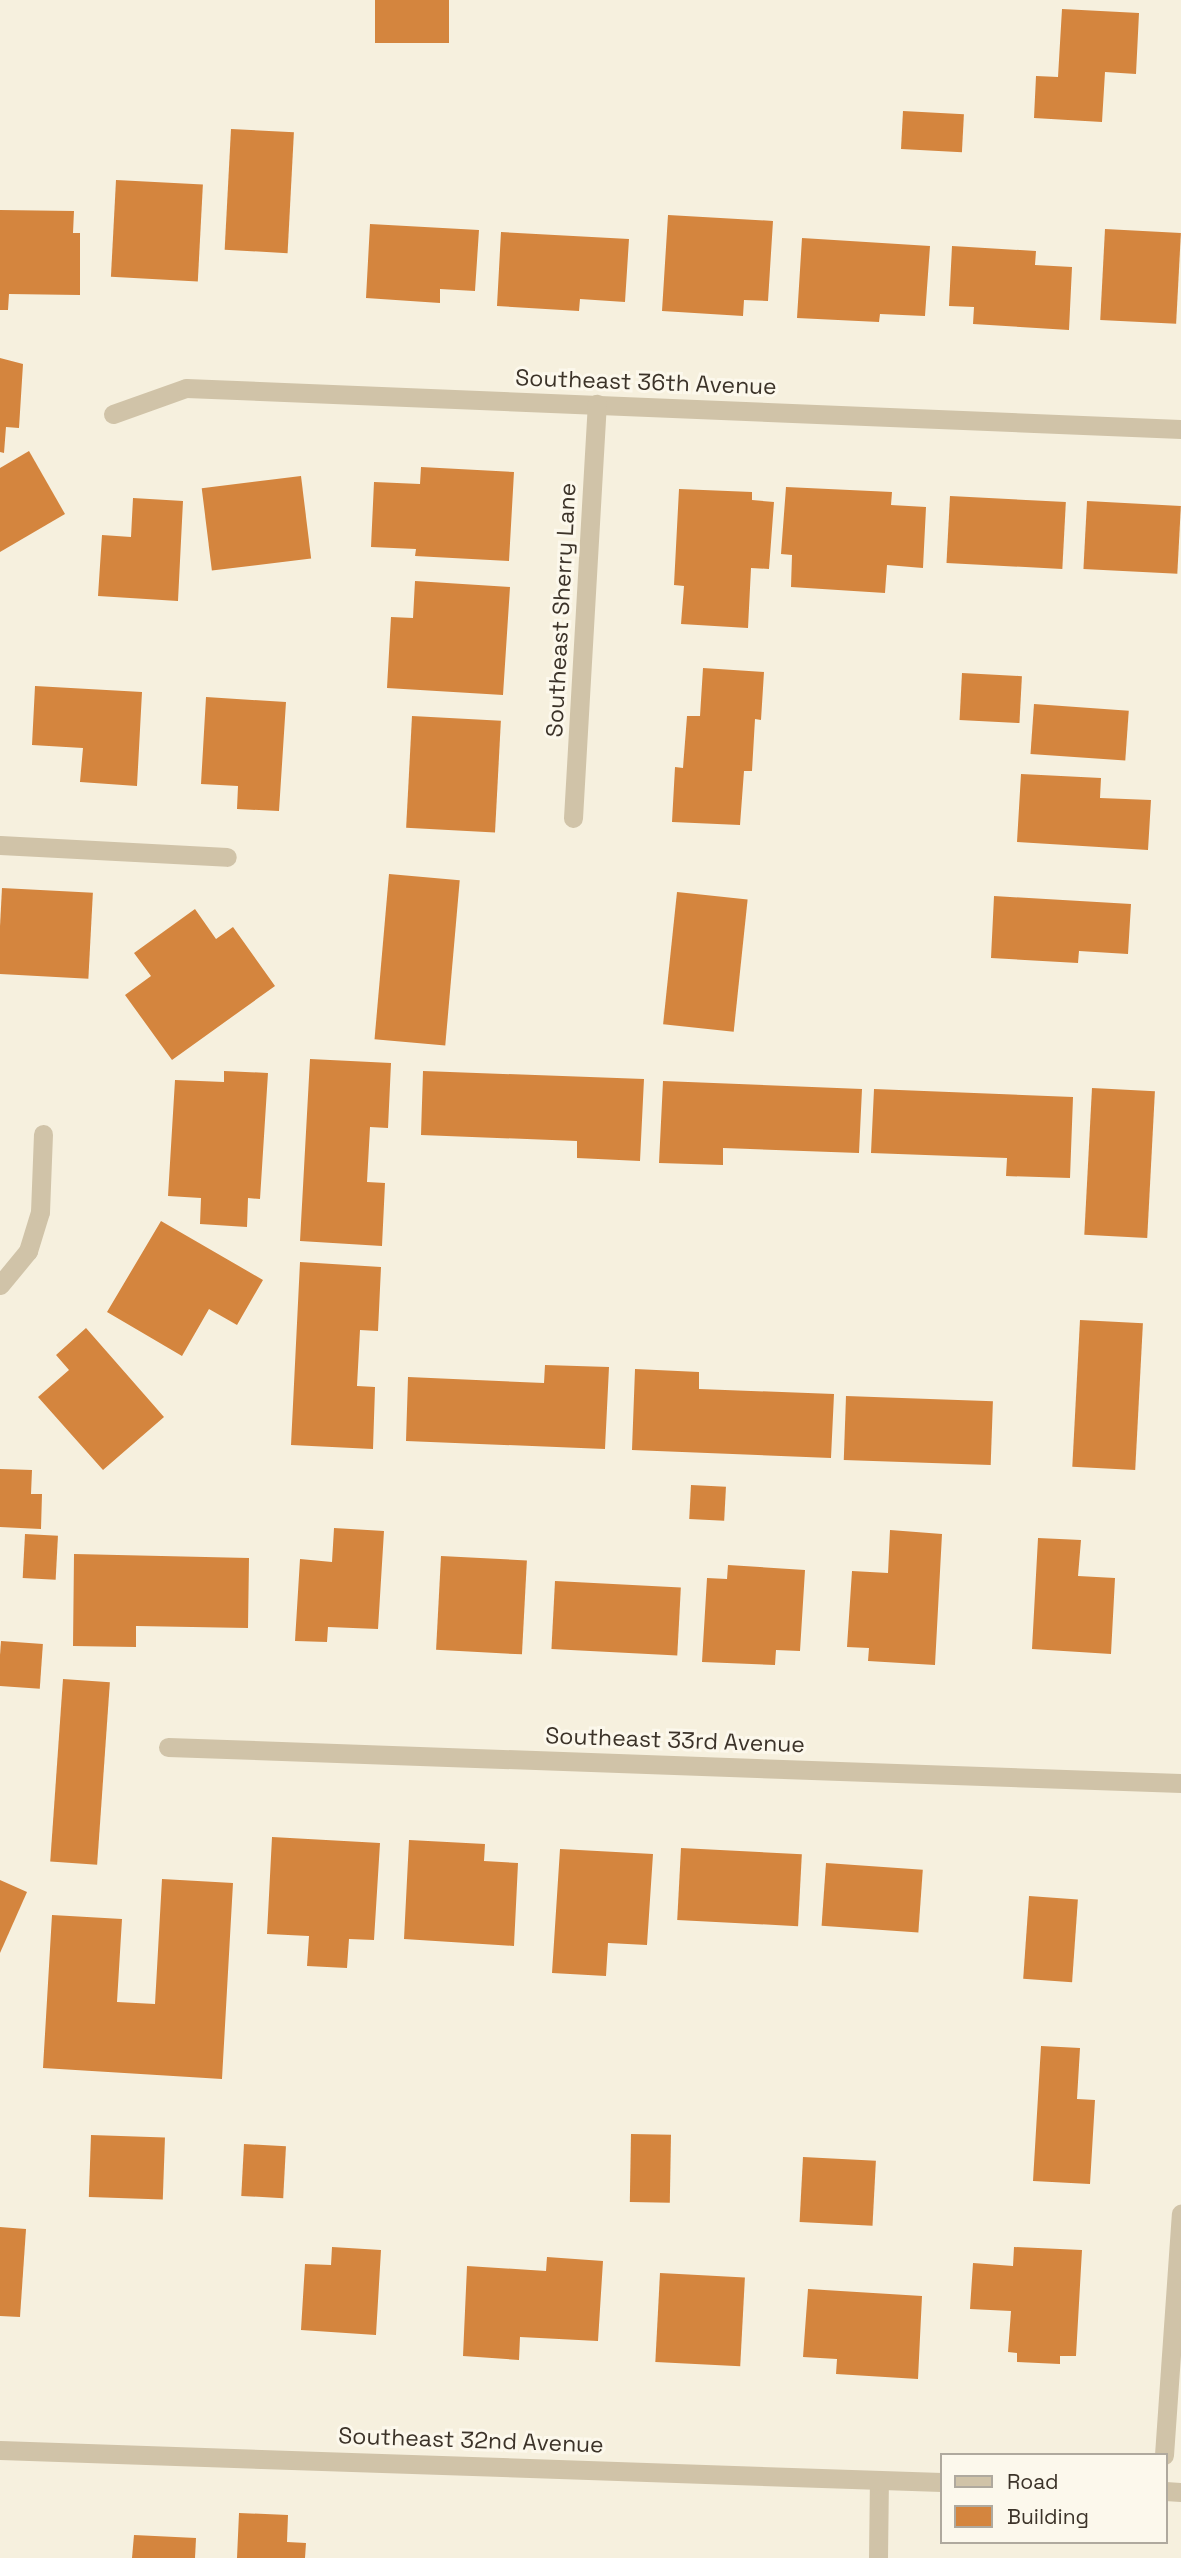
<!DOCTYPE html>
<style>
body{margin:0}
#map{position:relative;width:1181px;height:2558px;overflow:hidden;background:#f6f0de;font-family:"Space Grotesk",sans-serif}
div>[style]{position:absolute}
.building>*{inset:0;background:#d4853e;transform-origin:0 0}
.service>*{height:19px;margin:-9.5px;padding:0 9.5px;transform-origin:9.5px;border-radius:9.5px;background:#d0c3a8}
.minor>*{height:19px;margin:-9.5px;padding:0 9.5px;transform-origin:9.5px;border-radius:9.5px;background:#d0c3a8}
.tertiary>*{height:19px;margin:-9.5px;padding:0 9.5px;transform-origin:9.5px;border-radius:9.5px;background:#d0c3a8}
span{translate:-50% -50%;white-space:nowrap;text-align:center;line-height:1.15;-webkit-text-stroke:6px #fcf8ec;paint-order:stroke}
.street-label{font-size:23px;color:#3c3329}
.legend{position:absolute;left:940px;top:2453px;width:228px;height:91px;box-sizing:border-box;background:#fcf8ec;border:2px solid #afa99e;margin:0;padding:9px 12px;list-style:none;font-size:21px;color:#3c3329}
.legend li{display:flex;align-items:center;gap:14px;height:35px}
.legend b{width:35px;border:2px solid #afa99e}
</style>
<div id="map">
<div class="building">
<div style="left:375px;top:0;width:74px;height:43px"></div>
<div style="clip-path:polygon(1062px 9px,1139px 13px,1136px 74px,1105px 72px,1102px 122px,1034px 118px,1036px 76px,1058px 77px)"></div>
<div style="left:903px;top:111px;width:61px;height:38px;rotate:3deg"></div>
<div style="left:231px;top:129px;width:63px;height:121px;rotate:3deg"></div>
<div style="left:116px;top:180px;width:87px;height:97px;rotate:3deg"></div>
<div style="clip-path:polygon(0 210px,74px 211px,73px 233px,80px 233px,80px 295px,9px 294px,8px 310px,0 310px)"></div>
<div style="clip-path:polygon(668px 215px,773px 221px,768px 301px,744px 300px,743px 316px,662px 311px)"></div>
<div style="clip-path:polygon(370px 224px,479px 230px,475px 291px,440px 289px,440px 303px,366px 298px)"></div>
<div style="left:1105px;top:229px;width:76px;height:91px;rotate:3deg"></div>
<div style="clip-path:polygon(501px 232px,629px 239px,625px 302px,580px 299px,579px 311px,497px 306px)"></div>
<div style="clip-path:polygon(802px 238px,930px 246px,925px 316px,880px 314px,879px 322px,797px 318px)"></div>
<div style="clip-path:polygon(952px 246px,1036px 251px,1035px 265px,1072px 267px,1069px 330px,973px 324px,974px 307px,949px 306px)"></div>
<div style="clip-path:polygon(0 358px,23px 364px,19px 428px,6px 427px,4px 453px,0 452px)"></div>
<div style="clip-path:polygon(29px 451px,65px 514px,0 552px,0 468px)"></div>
<div style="clip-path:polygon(421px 467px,514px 472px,509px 561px,415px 556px,416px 549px,371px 547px,374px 482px,420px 484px)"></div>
<div style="left:301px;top:476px;width:83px;height:100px;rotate:83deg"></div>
<div style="clip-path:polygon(786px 487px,892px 492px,891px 505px,926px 507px,923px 568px,887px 565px,885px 593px,791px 587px,792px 555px,781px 554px)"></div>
<div style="clip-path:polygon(679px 489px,752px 492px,752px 500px,774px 502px,769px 569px,751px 568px,748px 628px,681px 624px,684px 586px,674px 585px)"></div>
<div style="left:950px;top:496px;width:116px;height:67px;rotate:3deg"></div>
<div style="clip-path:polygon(133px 498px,183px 501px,178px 601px,98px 596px,102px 535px,131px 537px)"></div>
<div style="left:1087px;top:501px;width:94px;height:68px;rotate:3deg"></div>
<div style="clip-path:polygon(415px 581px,510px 587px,503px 695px,387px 688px,391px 617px,413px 618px)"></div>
<div style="clip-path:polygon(703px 668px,764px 672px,761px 720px,755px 719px,752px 771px,744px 771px,740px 825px,672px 822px,675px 767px,683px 768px,687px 716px,700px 716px)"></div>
<div style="left:962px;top:673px;width:60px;height:47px;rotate:3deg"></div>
<div style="clip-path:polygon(35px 686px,142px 692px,137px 786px,80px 782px,83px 748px,32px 745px)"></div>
<div style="clip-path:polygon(206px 697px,286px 702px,279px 811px,237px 809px,238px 786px,201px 784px)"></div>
<div style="left:1034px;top:704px;width:95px;height:50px;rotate:4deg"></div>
<div style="left:412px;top:716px;width:89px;height:112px;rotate:3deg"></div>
<div style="clip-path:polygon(1021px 774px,1101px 778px,1100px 798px,1151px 800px,1148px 850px,1017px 842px)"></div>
<div style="left:389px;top:874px;width:71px;height:166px;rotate:5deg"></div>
<div style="left:2px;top:888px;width:91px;height:86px;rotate:3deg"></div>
<div style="left:677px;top:892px;width:71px;height:133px;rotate:6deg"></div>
<div style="clip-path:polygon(994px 896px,1131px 904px,1128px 954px,1079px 951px,1078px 963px,991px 958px)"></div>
<div style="clip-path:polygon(195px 909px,216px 939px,233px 927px,275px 986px,172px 1060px,125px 995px,151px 976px,134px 953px)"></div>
<div style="clip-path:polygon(310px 1059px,391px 1063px,388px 1128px,370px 1127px,367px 1182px,385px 1183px,382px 1246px,300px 1241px)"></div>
<div style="clip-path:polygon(224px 1071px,268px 1073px,260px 1199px,248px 1198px,247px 1227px,200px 1224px,201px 1198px,168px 1196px,175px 1080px,224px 1082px)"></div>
<div style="clip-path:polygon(423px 1071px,644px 1079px,640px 1161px,577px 1158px,577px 1141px,421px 1135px)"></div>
<div style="clip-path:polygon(663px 1081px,862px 1089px,859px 1153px,723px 1148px,723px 1165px,659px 1163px)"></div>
<div style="left:1092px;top:1088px;width:63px;height:147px;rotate:3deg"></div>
<div style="clip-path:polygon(874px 1089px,1073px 1097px,1070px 1178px,1006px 1176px,1007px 1158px,871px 1153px)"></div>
<div style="clip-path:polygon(161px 1221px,263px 1280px,237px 1325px,209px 1309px,182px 1356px,107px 1312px)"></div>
<div style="clip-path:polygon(300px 1262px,381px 1267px,378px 1331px,360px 1330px,357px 1386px,375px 1387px,373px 1449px,291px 1445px)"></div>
<div style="left:1080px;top:1320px;width:63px;height:147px;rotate:3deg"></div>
<div style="clip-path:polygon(86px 1328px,164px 1417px,103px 1470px,38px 1397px,69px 1370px,56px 1355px)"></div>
<div style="clip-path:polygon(545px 1365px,609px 1367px,605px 1449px,406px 1441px,408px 1377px,544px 1383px)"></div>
<div style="clip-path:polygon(635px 1369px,699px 1372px,699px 1389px,834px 1394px,831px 1458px,632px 1450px)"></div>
<div style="left:846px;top:1396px;width:147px;height:64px;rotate:2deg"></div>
<div style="clip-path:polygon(0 1469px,32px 1470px,31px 1494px,42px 1494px,41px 1529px,0 1527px)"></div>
<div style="left:691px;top:1485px;width:35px;height:34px;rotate:3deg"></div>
<div style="clip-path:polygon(334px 1528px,384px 1531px,378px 1629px,328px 1627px,327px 1642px,295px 1641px,300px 1559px,332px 1562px)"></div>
<div style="clip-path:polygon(890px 1530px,942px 1534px,935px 1665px,868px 1661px,869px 1648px,847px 1647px,852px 1571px,888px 1573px)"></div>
<div style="left:25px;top:1534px;width:33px;height:44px;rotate:3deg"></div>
<div style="clip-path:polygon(1038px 1538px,1081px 1540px,1078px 1576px,1115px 1578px,1111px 1654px,1032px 1649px)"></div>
<div style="clip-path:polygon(74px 1554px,249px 1558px,248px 1628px,136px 1626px,136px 1647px,73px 1646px)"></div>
<div style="left:441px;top:1556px;width:86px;height:94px;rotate:3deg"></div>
<div style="clip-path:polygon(728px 1565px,805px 1570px,800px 1651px,776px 1650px,775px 1665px,702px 1662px,707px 1578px,727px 1579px)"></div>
<div style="left:555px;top:1581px;width:126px;height:68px;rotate:3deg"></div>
<div style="left:1px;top:1641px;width:42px;height:45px;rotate:4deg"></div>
<div style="left:63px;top:1679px;width:47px;height:183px;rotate:4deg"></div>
<div style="clip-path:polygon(272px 1837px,380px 1843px,374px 1940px,349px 1939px,347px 1968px,307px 1966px,309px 1936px,267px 1934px)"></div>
<div style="clip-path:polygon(409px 1840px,485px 1844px,484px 1861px,518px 1863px,514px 1946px,404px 1939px)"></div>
<div style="left:681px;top:1848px;width:121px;height:72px;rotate:3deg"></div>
<div style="clip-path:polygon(560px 1849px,653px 1854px,647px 1945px,608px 1943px,606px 1976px,552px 1973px)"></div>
<div style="left:826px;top:1863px;width:97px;height:63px;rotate:4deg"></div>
<div style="clip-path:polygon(162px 1879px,233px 1883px,222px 2079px,43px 2068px,52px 1915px,122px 1919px,117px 2002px,155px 2004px)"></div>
<div style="clip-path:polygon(0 1880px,27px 1892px,0 1953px)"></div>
<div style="left:1029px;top:1896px;width:49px;height:83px;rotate:4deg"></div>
<div style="clip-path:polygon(1041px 2046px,1080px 2048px,1077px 2099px,1095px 2100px,1090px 2184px,1033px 2181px)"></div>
<div style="left:631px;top:2134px;width:40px;height:68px;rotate:1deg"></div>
<div style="left:91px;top:2135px;width:74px;height:62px;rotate:2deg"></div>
<div style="left:244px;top:2144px;width:42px;height:52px;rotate:3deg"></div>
<div style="left:803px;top:2157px;width:73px;height:65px;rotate:3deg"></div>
<div style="clip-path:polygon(0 2227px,26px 2229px,20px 2317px,0 2316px)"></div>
<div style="clip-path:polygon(332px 2247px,381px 2250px,376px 2335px,301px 2330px,305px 2264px,331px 2265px)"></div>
<div style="clip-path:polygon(1014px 2247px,1082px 2250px,1076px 2356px,1060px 2356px,1060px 2364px,1017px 2362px,1017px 2353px,1008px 2352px,1011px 2311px,970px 2309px,973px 2263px,1013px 2266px)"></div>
<div style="clip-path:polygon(547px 2257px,603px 2261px,598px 2341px,520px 2337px,519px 2360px,463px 2356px,467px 2266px,546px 2271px)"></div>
<div style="left:660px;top:2273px;width:85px;height:89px;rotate:3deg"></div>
<div style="clip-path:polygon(808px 2289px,922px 2296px,918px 2379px,836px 2374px,837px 2359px,803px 2357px)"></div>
<div style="clip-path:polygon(239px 2513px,288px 2515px,287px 2542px,306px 2543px,305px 2558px,237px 2558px)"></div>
<div style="clip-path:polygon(134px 2535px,196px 2538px,195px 2558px,132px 2558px)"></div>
</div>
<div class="service">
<div style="left:0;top:845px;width:227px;rotate:3deg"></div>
</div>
<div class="minor">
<div style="left:113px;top:414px;width:77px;rotate:-19.6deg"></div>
<div style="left:186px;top:388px;width:996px;rotate:2.36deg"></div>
<div style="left:573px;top:818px;width:415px;rotate:-86.7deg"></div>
<div style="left:0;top:1285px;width:44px;rotate:-50.5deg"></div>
<div style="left:28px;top:1251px;width:41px;rotate:-72.9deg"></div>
<div style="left:40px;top:1212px;width:78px;rotate:-87.8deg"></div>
<div style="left:168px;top:1747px;width:1014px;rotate:2.04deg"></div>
<div style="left:878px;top:2558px;width:78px;rotate:-89.3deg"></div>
</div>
<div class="tertiary">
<div style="left:0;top:2450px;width:942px;rotate:1.95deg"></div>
<div style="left:1164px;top:2455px;width:242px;rotate:-86deg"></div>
<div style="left:1165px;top:2491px;width:16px;rotate:4deg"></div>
</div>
<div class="street-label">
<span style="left:646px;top:382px;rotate:2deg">Southeast 36th Avenue</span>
<span style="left:561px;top:610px;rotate:-87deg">Southeast Sherry Lane</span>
<span style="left:675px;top:1740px;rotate:2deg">Southeast 33rd Avenue</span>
<span style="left:471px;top:2440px;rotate:2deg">Southeast 32nd Avenue</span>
</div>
<ul class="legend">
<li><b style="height:9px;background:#d0c3a8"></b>Road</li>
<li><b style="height:19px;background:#d4853e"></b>Building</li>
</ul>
</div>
